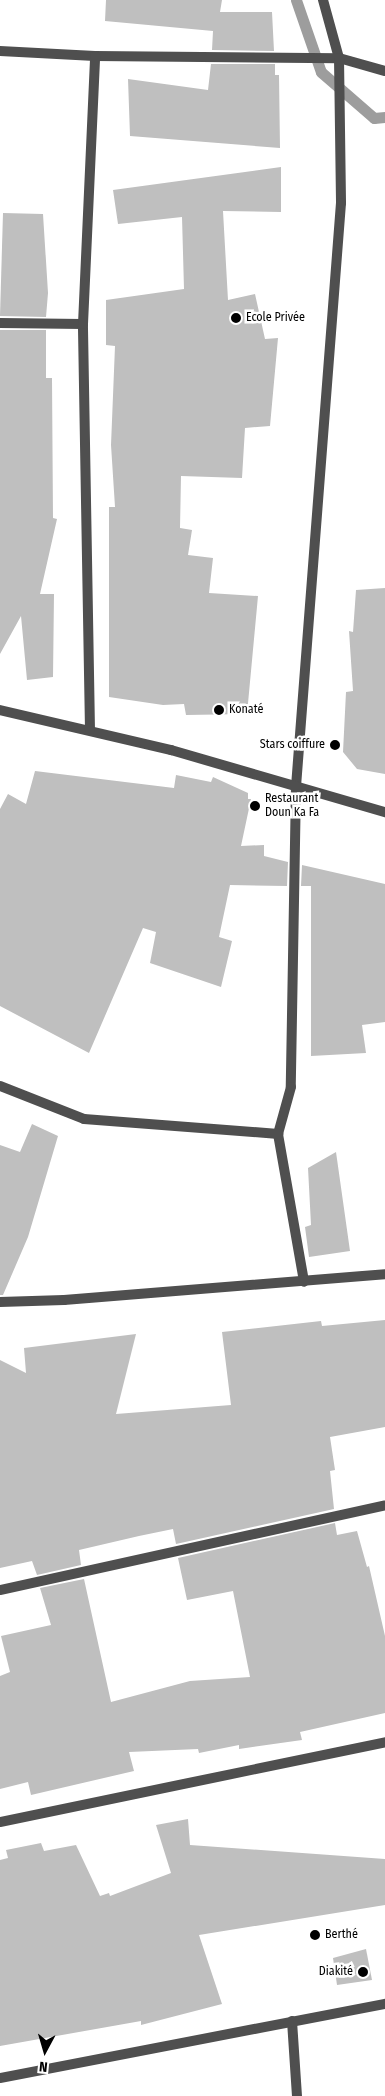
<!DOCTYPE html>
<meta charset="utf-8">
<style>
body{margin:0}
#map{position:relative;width:385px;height:2096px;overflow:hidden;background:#fff;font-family:"Fira Sans Condensed",sans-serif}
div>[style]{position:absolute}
.stream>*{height:11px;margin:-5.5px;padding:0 5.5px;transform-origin:5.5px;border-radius:5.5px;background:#9d9d9d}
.building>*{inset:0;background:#bfbfbf}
.minor>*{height:10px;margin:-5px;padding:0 5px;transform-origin:5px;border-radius:5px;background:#4f4f4f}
.dots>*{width:14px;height:14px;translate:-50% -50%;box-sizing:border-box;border:2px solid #fff;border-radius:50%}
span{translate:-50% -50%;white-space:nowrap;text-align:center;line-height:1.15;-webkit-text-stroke:5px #fff;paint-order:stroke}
.poi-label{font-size:12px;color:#000}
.left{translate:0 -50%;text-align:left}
.right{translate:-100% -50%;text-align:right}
.north{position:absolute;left:20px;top:2026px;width:50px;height:50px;-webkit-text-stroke:4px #fff;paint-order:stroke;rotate:186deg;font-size:14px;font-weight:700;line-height:20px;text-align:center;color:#000}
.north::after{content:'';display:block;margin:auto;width:18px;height:22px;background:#000;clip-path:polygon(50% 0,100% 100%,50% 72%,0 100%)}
</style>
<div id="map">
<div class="stream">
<div style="left:296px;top:0;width:76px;rotate:70.9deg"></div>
<div style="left:321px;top:72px;width:70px;rotate:41deg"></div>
<div style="left:374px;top:118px;width:11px;rotate:-5deg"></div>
</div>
<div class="building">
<div style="clip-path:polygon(106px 0,222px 0,220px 12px,272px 12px,274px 51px,212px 50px,213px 31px,105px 21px)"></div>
<div style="clip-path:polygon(211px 64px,275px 64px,275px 75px,279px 75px,280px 148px,130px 136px,128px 79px,208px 90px)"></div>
<div style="clip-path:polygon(281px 167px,281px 212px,223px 211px,228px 300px,255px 294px,265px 339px,278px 338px,270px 426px,245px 428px,242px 478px,181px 476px,180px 528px,192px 530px,188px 555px,213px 558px,209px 593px,258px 596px,247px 714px,186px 715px,184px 704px,163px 705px,109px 697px,109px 507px,115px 507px,111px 445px,115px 346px,106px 345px,106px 300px,184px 289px,182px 217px,118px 224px,113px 190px)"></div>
<div style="clip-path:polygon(3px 213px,43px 214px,48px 293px,46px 317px,0 316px)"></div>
<div style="clip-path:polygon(0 330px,46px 330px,46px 378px,52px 378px,53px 518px,57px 519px,40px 594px,54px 594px,53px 677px,27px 680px,21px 616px,0 654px)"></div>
<div style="clip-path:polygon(385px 588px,385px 774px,357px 769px,343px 752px,346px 692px,353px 691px,349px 631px,353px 632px,356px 590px)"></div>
<div style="clip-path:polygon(35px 771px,174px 788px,176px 775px,211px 782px,213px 777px,248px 793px,248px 799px,251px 799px,241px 846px,264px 845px,264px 856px,288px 862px,287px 886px,230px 885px,219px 937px,232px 941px,221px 987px,150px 963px,156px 932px,143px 928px,89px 1053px,0 1006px,0 809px,8px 794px,26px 804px)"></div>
<div style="clip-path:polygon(302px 865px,385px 884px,385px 1022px,362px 1025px,366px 1053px,311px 1056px,311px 886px,301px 886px)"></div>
<div style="clip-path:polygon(32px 1124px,58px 1136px,28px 1237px,3px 1295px,0 1295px,0 1145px,20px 1152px)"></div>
<div style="clip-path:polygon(336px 1152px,350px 1251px,309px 1257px,305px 1227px,311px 1225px,308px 1168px)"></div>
<div style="clip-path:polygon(385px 1320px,385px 1427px,330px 1437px,335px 1470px,330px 1471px,334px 1509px,176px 1544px,173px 1529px,139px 1536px,79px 1550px,81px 1565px,37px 1575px,32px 1561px,0 1568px,0 1360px,26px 1373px,24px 1348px,136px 1334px,116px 1414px,231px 1405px,222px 1332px,321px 1321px,322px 1326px)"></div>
<div style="clip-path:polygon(335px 1523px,337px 1535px,357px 1531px,367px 1567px,369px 1566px,385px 1636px,385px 1713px,300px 1732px,302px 1740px,239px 1749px,239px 1745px,199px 1753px,198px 1749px,129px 1752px,134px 1771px,31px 1795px,28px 1782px,0 1789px,0 1676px,10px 1672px,1px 1636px,51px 1625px,40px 1588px,84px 1579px,111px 1702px,190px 1681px,250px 1677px,233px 1591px,187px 1600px,178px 1558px)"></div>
<div style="clip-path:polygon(188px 1819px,190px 1845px,385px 1859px,385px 1905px,199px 1935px,222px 2004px,141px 2025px,141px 2021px,0 2046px,0 1860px,8px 1858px,6px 1850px,41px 1843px,44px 1851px,76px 1845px,100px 1896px,109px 1893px,110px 1896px,171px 1873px,156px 1825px)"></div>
<div style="clip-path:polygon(366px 1949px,372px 1980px,337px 1985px,333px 1958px)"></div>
</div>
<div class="minor">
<div style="left:323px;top:0;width:60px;rotate:74.6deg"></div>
<div style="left:339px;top:58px;width:48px;rotate:15.8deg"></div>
<div style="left:0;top:51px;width:95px;rotate:3deg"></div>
<div style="left:95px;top:56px;width:244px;rotate:0.5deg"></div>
<div style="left:339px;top:58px;width:145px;rotate:89.2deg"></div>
<div style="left:341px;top:203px;width:585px;rotate:94.41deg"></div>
<div style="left:296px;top:786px;width:301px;rotate:91deg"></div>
<div style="left:291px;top:1087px;width:49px;rotate:105.5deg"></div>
<div style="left:278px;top:1134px;width:150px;rotate:80deg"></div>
<div style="left:0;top:323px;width:83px;rotate:0.7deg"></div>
<div style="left:0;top:710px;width:176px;rotate:13.2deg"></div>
<div style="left:171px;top:750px;width:223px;rotate:16.2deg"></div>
<div style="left:90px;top:730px;width:406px;rotate:-91deg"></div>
<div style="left:83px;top:324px;width:268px;rotate:-87.4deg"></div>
<div style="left:0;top:1086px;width:90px;rotate:21.4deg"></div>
<div style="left:84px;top:1119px;width:195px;rotate:4.4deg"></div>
<div style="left:0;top:1302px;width:64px;rotate:-1.8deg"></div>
<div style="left:64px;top:1300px;width:322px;rotate:-4.6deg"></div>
<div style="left:0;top:1590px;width:394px;rotate:-12.4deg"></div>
<div style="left:0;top:1822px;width:393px;rotate:-11.7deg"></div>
<div style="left:292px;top:2021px;width:75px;rotate:86.2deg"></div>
<div style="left:0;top:2078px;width:392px;rotate:-10.9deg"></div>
</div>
<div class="dots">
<div style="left:236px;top:318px;background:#000"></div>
<div style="left:219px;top:710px;background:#000"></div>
<div style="left:335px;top:745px;background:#000"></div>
<div style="left:255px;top:806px;background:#000"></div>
<div style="left:315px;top:1935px;background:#000"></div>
<div style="left:363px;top:1972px;background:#000"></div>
</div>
<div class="poi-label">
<span class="left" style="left:246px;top:318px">Ecole Privée</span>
<span class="left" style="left:229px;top:710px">Konaté</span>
<span class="right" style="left:325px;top:745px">Stars coiffure</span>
<span class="left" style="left:265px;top:806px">Restaurant<br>Doun Ka Fa</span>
<span class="left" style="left:325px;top:1935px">Berthé</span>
<span class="right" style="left:353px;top:1972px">Diakité</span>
</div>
<div class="north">N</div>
</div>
